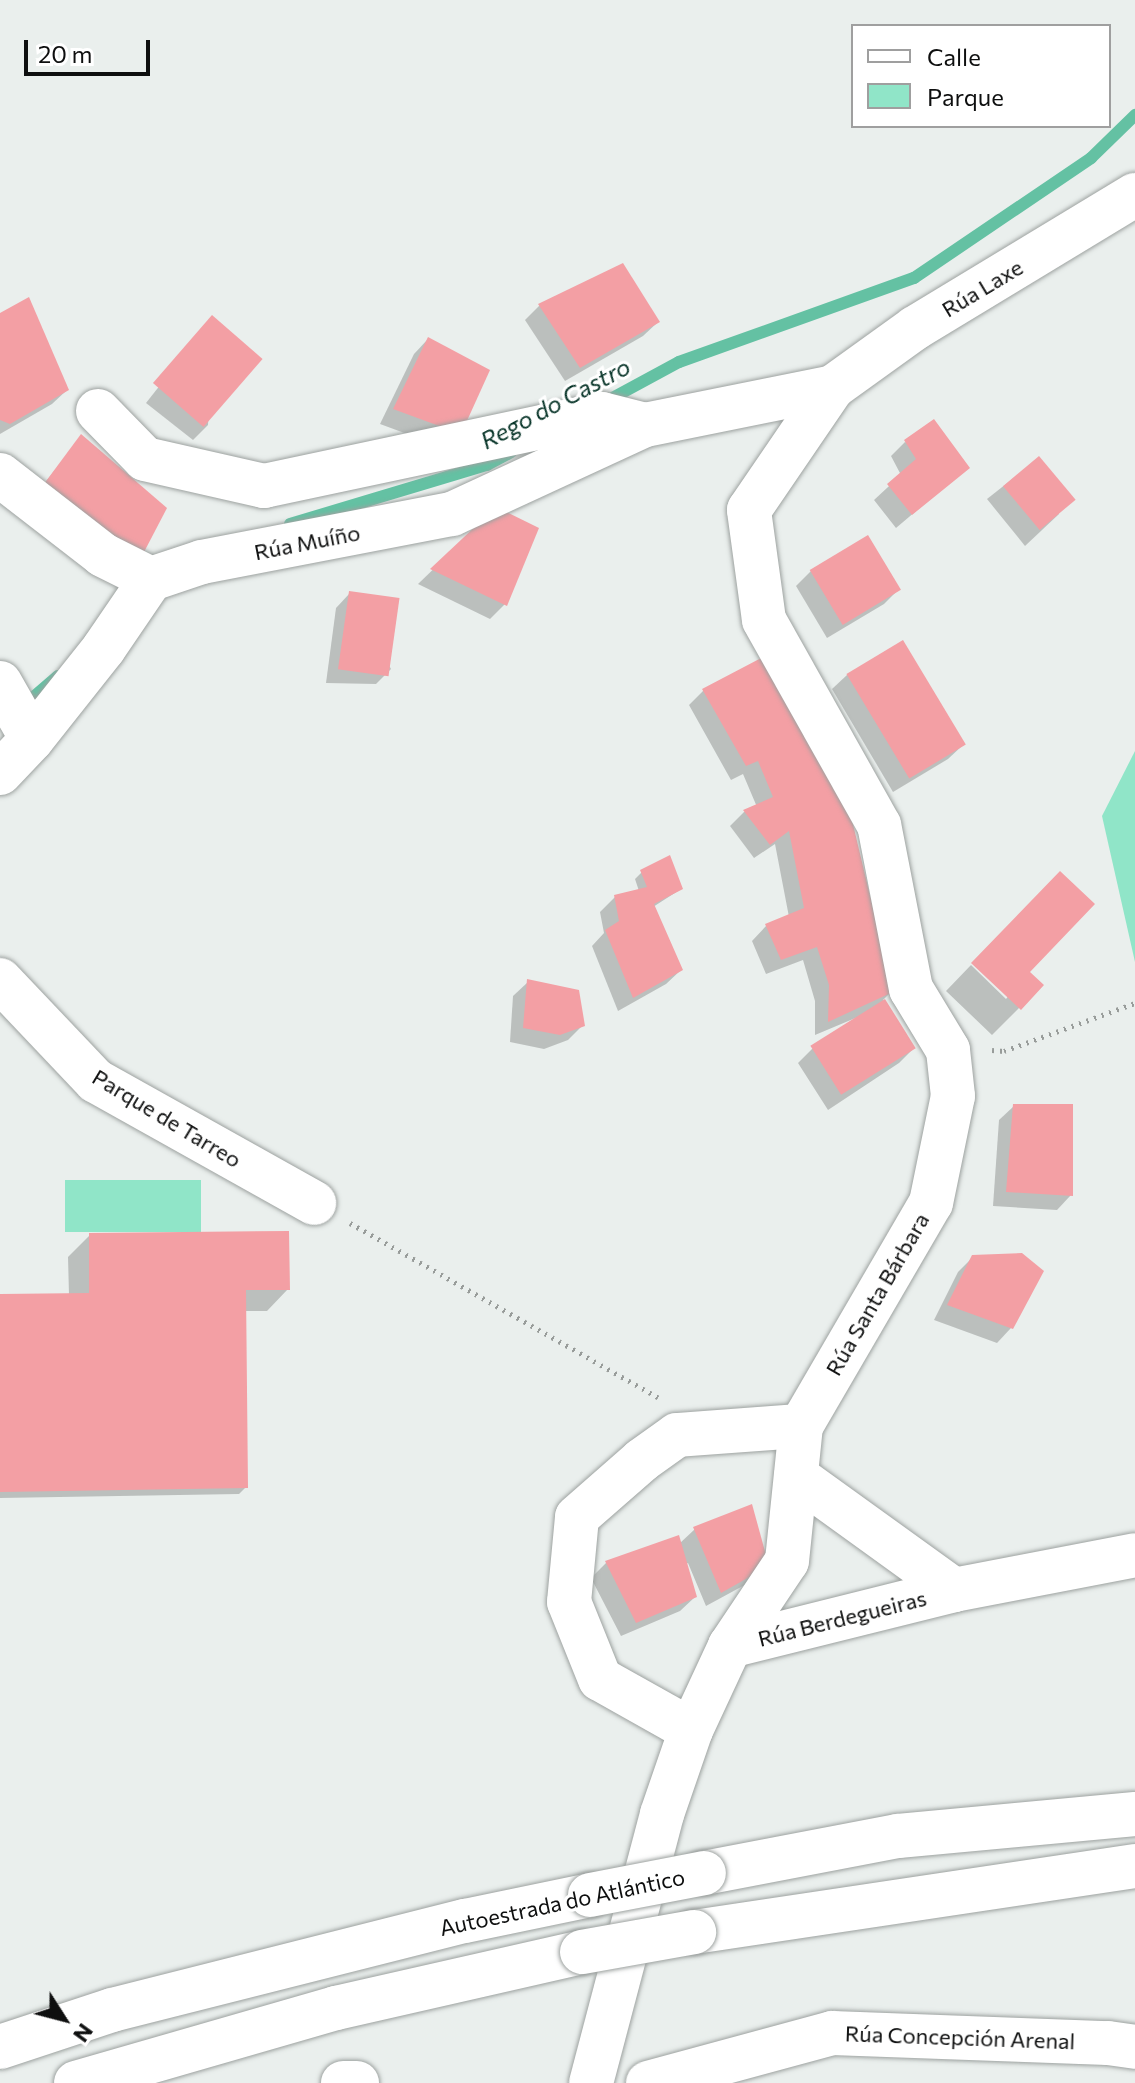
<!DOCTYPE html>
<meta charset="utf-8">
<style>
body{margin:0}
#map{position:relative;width:1135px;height:2083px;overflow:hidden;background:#eaefed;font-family:Commissioner,sans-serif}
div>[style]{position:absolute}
.green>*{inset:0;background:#90e5c8;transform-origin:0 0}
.shadow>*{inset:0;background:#0003}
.stream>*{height:12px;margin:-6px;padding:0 6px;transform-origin:6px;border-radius:6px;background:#64c1a3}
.building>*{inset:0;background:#f39fa4;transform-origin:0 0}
.path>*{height:5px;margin-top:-2.5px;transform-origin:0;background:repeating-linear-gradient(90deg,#989c9a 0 2px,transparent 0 8px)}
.roads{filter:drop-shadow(0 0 2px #9da2a0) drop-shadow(0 0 2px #9da2a0)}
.minor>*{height:44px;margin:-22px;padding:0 22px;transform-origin:22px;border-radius:22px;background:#fff}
.highway>*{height:44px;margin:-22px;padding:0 22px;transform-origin:22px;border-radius:22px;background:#fff}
.bridges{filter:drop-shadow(0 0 2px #9da2a0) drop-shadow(0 0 2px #9da2a0)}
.highway-bridge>*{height:44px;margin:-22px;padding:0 22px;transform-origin:22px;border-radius:22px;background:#fff}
span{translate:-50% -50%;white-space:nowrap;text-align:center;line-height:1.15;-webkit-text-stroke:6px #fff;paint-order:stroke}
.street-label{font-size:22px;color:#0e0f0f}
.water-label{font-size:24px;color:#063327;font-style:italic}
.legend{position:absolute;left:851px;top:24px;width:260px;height:104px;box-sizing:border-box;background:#fff;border:2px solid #9f9f9f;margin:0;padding:10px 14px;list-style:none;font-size:24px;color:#0e0f0f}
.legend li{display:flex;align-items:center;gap:16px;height:40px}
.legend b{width:40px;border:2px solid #9f9f9f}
.north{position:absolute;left:24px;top:1979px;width:80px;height:80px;-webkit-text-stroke:6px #fff;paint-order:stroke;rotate:126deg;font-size:22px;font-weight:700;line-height:32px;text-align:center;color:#0e0f0f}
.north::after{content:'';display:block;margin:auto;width:28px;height:36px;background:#0e0f0f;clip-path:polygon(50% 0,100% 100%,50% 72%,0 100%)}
.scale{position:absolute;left:24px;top:40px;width:126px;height:36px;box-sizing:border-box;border:4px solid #0e0f0f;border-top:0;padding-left:10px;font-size:24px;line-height:28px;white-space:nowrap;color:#0e0f0f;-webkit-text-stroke:6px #fff;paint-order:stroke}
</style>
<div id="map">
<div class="green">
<div style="clip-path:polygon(1135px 751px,1135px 962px,1102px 816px)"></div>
<div style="left:201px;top:1180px;width:52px;height:136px;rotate:90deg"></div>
</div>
<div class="shadow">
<div style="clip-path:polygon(622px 266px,658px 322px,643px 336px,565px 381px,525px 320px,539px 306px)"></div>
<div style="clip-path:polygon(0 315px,67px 390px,52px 404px,0 434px)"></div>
<div style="clip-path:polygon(213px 318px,208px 425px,193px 440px,146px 403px)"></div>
<div style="clip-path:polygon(428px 339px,445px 448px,380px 424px,414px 354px)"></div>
<div style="clip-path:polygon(81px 437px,80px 549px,25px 508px)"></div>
<div style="clip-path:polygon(905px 442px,968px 467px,896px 528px,874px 500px,901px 475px,891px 456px)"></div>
<div style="clip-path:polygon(1039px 458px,1059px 514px,1025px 546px,987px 499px)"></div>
<div style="clip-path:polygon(496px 509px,505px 604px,490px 619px,418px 584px)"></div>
<div style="clip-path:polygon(811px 571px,898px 590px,884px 604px,827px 638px,796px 586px)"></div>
<div style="clip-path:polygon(350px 593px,391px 669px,376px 684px,326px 683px,336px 608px)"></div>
<div style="clip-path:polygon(902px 642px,963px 745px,948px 759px,893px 792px,832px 689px,847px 675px)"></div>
<div style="clip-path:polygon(766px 658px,891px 992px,883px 1000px,914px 1048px,899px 1063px,828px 1110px,798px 1063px,812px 1049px,865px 1014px,815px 1035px,815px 1001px,803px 960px,766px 974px,752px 941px,766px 926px,789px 917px,775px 844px,754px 858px,730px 826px,744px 812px,757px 807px,743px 774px,731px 780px,689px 705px,703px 691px)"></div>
<div style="clip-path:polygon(642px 872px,681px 889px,653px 907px,681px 970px,666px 984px,618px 1011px,592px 946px,604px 933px,600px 912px,615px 897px,639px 891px,635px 879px)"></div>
<div style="clip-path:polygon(971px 965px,1006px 999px,1028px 972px,1019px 1008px,992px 1035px,946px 991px)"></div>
<div style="clip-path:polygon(528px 982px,582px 1026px,568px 1040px,544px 1049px,510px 1042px,513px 996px)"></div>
<div style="clip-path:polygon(1014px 1106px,1071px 1195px,1057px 1210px,993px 1206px,999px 1120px)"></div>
<div style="clip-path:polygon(90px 1235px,288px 1289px,267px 1311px,244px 1311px,246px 1487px,239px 1494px,0 1498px,0 1296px,69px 1295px,68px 1257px)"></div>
<div style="clip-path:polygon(973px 1257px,1011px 1328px,997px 1343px,934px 1320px,958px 1272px)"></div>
<div style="clip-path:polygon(695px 1529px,767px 1566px,752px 1581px,706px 1606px,688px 1563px,686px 1564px,695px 1597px,680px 1611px,621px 1636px,591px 1578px,606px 1563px,678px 1538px,679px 1544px)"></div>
</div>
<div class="stream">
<div style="left:605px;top:402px;width:84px;rotate:-28.4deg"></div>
<div style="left:679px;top:362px;width:250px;rotate:-19.7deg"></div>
<div style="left:914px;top:278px;width:214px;rotate:-34.1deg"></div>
<div style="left:1091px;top:158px;width:62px;rotate:-44.3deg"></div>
<div style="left:290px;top:524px;width:206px;rotate:-16.7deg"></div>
<div style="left:487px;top:465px;width:27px;rotate:-28deg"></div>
<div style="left:23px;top:706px;width:46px;rotate:-40.6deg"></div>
</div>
<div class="building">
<div style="clip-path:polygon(623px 263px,660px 322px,580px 368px,538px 304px)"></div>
<div style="clip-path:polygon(29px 297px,69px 390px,10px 424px,0 420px,0 313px)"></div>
<div style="left:212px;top:315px;width:67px;height:90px;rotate:41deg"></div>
<div style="clip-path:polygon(428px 337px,490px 370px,461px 434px,393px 409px)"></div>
<div style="clip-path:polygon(934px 419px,970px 468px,912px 515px,887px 484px,916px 459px,904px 440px)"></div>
<div style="clip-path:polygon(81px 434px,167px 508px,143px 554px,38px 492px)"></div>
<div style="left:1039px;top:456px;width:57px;height:47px;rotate:50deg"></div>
<div style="clip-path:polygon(496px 507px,539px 528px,507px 606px,430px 569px)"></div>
<div style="left:868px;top:535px;width:64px;height:68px;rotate:59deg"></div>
<div style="left:349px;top:591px;width:51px;height:79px;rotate:8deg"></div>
<div style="left:903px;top:640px;width:122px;height:66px;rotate:59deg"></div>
<div style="clip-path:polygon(767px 655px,852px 820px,893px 992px,828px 1022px,829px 985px,817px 947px,781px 960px,765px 924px,804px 908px,789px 831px,770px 845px,743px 810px,773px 797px,758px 761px,746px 766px,702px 689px)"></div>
<div style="clip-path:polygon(670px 855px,683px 889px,654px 904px,683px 970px,633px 998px,605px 930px,619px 921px,614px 895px,647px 887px,640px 870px)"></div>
<div style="clip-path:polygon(1060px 871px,1095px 904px,1030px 972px,1044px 985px,1021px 1010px,971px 963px)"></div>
<div style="clip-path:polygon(527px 979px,579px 990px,585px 1026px,560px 1035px,523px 1028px)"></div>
<div style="left:885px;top:999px;width:58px;height:88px;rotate:58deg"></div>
<div style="clip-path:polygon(1013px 1104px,1073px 1104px,1073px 1196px,1006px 1192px)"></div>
<div style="clip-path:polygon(289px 1231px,290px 1290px,246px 1290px,248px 1488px,0 1492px,0 1294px,89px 1293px,89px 1233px)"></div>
<div style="clip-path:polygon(1022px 1253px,1044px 1271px,1013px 1329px,947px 1305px,972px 1255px)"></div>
<div style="clip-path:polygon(752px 1504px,769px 1566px,721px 1593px,693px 1527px)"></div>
<div style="clip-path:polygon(679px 1535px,697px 1597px,636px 1623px,605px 1561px)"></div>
</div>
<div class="path">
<div style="left:992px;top:1050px;width:12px;rotate:5deg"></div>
<div style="left:1004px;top:1051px;width:140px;rotate:-20.1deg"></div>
<div style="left:350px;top:1223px;width:354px;rotate:29.5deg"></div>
</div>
<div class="roads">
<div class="minor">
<div style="left:98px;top:411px;width:67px;rotate:45.6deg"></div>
<div style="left:145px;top:459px;width:122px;rotate:12.8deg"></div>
<div style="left:264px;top:486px;width:346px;rotate:-12deg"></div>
<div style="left:602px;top:414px;width:44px;rotate:14.3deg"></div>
<div style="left:0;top:475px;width:130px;rotate:37.8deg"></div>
<div style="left:103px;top:555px;width:54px;rotate:26.6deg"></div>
<div style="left:0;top:683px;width:64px;rotate:60.3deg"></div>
<div style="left:0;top:773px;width:47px;rotate:-46.7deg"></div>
<div style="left:32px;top:739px;width:116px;rotate:-51.6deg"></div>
<div style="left:104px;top:648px;width:83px;rotate:-55.7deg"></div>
<div style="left:151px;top:579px;width:54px;rotate:-18.4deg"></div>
<div style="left:202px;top:562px;width:255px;rotate:-10.9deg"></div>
<div style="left:452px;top:514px;width:213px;rotate:-24.8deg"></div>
<div style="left:645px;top:425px;width:192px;rotate:-11.4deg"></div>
<div style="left:0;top:980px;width:139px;rotate:46.5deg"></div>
<div style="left:96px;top:1081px;width:250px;rotate:29.2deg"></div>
<div style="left:796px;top:1476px;width:195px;rotate:35.8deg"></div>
<div style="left:730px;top:1646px;width:231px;rotate:-14deg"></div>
<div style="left:954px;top:1590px;width:184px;rotate:-10.9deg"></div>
<div style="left:691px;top:1730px;width:104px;rotate:-150.7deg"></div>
<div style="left:600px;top:1679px;width:83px;rotate:-111.9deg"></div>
<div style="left:569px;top:1602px;width:85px;rotate:-84.6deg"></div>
<div style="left:577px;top:1517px;width:86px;rotate:-41.2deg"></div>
<div style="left:642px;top:1460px;width:43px;rotate:-35.5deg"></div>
<div style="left:677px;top:1435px;width:124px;rotate:-4.2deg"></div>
<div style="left:343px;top:2083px;width:14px"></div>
<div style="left:591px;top:2083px;width:278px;rotate:-75.2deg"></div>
<div style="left:662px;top:1814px;width:89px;rotate:-71deg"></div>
<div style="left:691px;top:1730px;width:93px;rotate:-65.1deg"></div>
<div style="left:730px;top:1646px;width:102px;rotate:-56.2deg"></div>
<div style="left:787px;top:1561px;width:136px;rotate:-84.1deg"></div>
<div style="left:801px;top:1426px;width:258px;rotate:-59.8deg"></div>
<div style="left:931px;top:1203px;width:109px;rotate:-78.4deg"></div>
<div style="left:953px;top:1096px;width:46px;rotate:-96.2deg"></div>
<div style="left:948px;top:1050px;width:71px;rotate:-121.2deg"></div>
<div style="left:911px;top:989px;width:167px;rotate:-101deg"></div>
<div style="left:879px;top:825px;width:235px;rotate:-119.3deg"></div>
<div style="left:764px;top:620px;width:111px;rotate:-97.8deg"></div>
<div style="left:749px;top:510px;width:149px;rotate:-55.7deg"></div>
<div style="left:833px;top:387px;width:101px;rotate:-35.7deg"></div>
<div style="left:915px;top:328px;width:257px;rotate:-31.2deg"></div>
<div style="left:648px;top:2083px;width:191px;rotate:-15.2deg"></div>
<div style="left:832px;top:2033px;width:276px;rotate:2.1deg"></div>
<div style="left:1108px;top:2043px;width:27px;rotate:8deg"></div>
</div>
<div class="highway">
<div style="left:704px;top:1873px;width:197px;rotate:-10.8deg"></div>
<div style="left:898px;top:1836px;width:238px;rotate:-5.3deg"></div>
<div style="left:694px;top:1932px;width:446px;rotate:-8.5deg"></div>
<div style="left:0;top:2047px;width:118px;rotate:-18.3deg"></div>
<div style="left:112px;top:2010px;width:364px;rotate:-14.2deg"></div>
<div style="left:465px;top:1921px;width:128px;rotate:-11.7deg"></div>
<div style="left:76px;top:2083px;width:271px;rotate:-16.1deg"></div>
<div style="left:336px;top:2008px;width:252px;rotate:-12.8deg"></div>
</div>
</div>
<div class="bridges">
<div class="highway-bridge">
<div style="left:590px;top:1895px;width:116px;rotate:-10.9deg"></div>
<div style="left:582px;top:1952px;width:114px;rotate:-10.1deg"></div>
</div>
</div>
<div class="street-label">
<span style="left:982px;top:288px;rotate:-31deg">Rúa Laxe</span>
<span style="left:307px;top:542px;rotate:-11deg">Rúa Muíño</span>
<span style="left:167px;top:1118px;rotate:31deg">Parque de Tarreo</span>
<span style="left:877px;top:1294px;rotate:-60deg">Rúa Santa Bárbara</span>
<span style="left:842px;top:1618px;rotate:-14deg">Rúa Berdegueiras</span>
<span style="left:562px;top:1902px;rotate:-12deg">Autoestrada do Atlántico</span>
<span style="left:960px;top:2037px;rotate:2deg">Rúa Concepción Arenal</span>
</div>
<div class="water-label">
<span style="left:555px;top:403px;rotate:-28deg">Rego do Castro</span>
</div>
<ul class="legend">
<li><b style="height:10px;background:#fff"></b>Calle</li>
<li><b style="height:22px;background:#90e5c8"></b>Parque</li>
</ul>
<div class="north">N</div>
<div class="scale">20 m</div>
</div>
